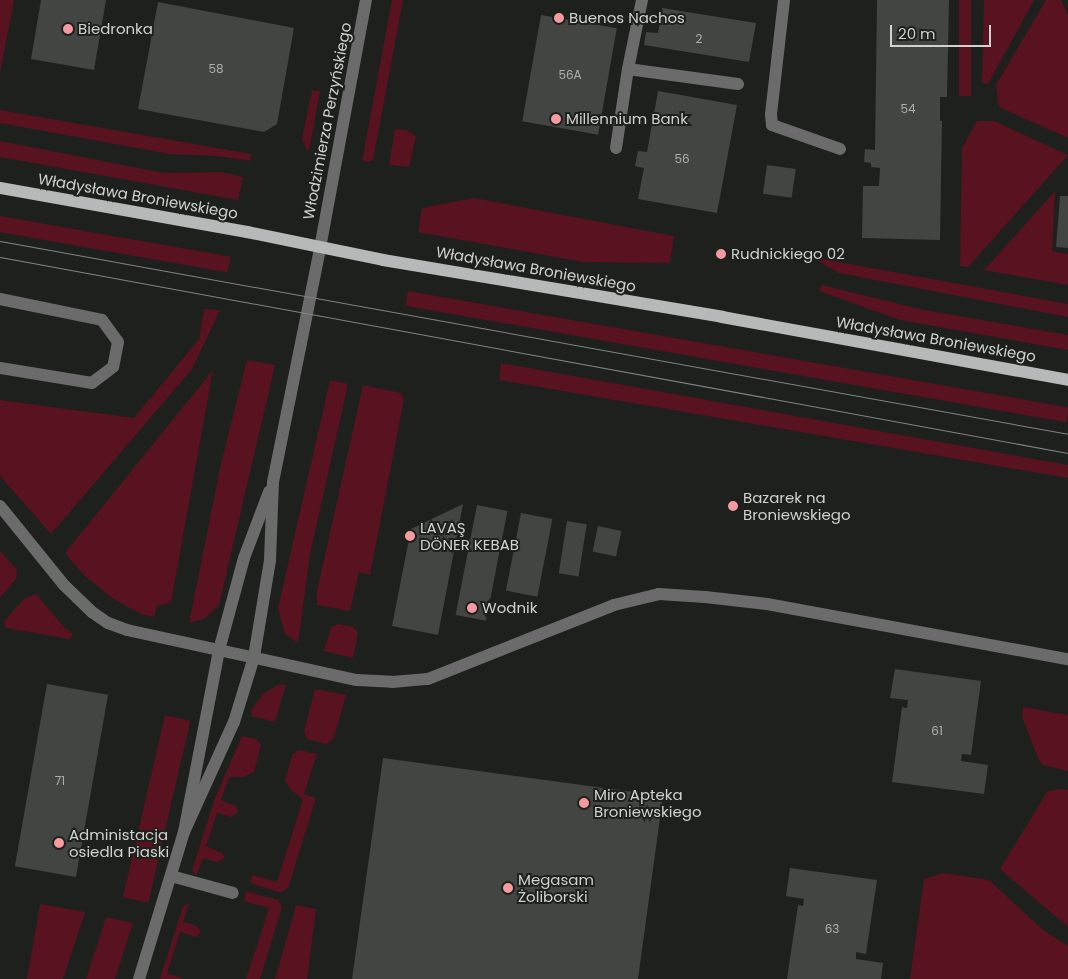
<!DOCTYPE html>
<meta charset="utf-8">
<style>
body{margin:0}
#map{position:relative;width:1068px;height:979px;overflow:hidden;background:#1d201d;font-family:Poppins,sans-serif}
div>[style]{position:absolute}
.green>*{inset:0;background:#59121f;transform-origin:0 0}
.building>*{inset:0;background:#424542;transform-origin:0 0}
.minor>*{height:12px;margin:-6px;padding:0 6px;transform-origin:6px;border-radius:6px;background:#6a6b6a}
.major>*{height:12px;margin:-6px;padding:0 6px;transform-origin:6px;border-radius:6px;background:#b6b9b7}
.tram>*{height:1px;margin:-0.5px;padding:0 0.5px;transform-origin:0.5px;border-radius:0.5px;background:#838583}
.dots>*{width:14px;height:14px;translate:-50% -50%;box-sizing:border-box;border:2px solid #1d201d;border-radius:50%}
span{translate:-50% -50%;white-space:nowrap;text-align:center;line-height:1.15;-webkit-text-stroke:4px #1d201d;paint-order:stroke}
.number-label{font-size:12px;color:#acafac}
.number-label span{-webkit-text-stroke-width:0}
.poi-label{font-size:15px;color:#d0d2d0}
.left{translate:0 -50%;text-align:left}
.street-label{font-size:15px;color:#d0d2d0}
.scale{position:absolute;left:890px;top:25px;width:101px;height:22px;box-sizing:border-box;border:2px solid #d0d2d0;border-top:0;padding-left:6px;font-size:15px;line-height:18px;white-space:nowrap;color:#d0d2d0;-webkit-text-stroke:4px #1d201d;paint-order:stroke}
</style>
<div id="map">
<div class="green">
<div style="clip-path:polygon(0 0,14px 0,0 73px)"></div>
<div style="clip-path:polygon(392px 0,403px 0,373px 160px,368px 162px,362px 161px)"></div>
<div style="left:959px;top:0;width:12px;height:96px"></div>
<div style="clip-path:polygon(984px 0,1034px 0,988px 84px,982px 83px)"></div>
<div style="clip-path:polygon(1046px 0,1061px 0,1068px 15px,1068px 138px,999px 107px,996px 85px)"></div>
<div style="clip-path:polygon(312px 90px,320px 91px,309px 150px,307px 150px,302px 139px)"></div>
<div style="clip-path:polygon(0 110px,251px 154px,250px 161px,217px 156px,170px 154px,0 123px)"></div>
<div style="clip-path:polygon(977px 121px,994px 121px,1068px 155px,968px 267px,960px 266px,962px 148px)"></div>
<div style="clip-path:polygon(395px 129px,407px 130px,416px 137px,409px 167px,389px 165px)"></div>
<div style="clip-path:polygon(0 141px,164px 173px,221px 172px,243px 177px,238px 200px,0 157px)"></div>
<div style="clip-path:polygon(1055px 191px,1052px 251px,1068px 254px,1068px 285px,984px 270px)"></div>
<div style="clip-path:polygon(474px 198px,674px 236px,670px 263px,583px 262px,418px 232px,422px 208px)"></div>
<div style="left:0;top:216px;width:234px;height:16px;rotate:10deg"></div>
<div style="clip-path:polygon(811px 257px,1068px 304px,1068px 317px,839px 273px)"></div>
<div style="clip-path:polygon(822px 285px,924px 310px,1068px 335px,1068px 350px,900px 320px,819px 291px)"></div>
<div style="left:408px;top:291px;width:671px;height:15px;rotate:10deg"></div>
<div style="clip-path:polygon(204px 309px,220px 310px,192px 369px,51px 534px,0 476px,0 400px,134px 418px,199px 339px)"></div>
<div style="clip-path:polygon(247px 360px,275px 365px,219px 605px,205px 618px,189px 623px,220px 468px)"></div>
<div style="clip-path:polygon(501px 363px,1068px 465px,1068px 478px,499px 380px)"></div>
<div style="clip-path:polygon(213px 370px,171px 602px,157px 606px,154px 617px,141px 614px,112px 598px,84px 575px,65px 553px)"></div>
<div style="clip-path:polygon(330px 380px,348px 384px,310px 554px,298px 643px,285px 634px,278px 608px)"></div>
<div style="clip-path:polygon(363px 385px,401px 393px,404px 399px,370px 575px,359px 572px,350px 611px,317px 605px,317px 591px)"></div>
<div style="clip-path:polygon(0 551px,17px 570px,16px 579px,0 598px)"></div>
<div style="clip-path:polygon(36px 594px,63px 626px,73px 634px,70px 639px,6px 628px,4px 621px,25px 598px)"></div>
<div style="clip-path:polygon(338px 624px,353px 627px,358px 633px,353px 658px,324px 651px,331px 627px)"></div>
<div style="clip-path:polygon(286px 684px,275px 722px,251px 716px,252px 709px,263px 694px,276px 686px)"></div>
<div style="clip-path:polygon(315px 689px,346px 695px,333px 740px,326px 744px,307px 739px,304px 732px)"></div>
<div style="clip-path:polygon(1023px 707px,1068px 715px,1068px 771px,1043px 765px,1039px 760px,1022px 717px)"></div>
<div style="left:165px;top:715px;width:26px;height:187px;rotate:13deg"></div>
<div style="clip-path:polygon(242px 736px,256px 739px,261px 745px,254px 772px,243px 777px,229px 777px,221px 800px,237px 807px,238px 812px,231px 817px,217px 813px,206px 846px,222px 853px,225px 858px,217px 862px,203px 858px,196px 876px,192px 870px,215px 798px)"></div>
<div style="clip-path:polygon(299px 750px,317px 754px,304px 794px,316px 798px,288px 888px,281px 893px,250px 883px,252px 875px,277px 882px,303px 799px,291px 790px,285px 781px,292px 755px)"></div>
<div style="clip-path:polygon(1057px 789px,1068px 790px,1068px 927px,1000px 869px,1047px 792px)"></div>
<div style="clip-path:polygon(943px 873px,989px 880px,1043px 930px,1068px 946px,1068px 979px,910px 979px,924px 879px)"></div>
<div style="clip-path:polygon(246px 891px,278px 900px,282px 907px,260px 979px,246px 979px,269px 908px,244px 901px)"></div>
<div style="clip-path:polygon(189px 903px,183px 922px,197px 926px,201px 932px,196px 937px,180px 932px,167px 973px,183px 979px,160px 979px,183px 906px)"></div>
<div style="clip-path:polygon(40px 904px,85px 912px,63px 979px,27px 979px)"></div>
<div style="clip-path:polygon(296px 905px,316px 909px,307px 979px,275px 979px)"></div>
<div style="clip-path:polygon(106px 917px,133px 923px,115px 979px,86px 979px)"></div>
</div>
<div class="building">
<div style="clip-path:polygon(41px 0,106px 0,94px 70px,31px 59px)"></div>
<div style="clip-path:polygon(877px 0,949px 0,947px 97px,940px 97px,940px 121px,942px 121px,940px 240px,862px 238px,863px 186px,879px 186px,880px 168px,871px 167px,871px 163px,864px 162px,865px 149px,875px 150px)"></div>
<div style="clip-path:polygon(158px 2px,294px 28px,277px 124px,264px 132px,138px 109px)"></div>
<div style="clip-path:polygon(662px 8px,756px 23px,749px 62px,644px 45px,646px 32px,658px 33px)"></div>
<div style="left:541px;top:15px;width:77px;height:108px;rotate:10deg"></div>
<div style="clip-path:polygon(658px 91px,737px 105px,717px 213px,638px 199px,644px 168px,635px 166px,638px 151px,647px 152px)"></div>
<div style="left:767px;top:165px;width:29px;height:29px;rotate:8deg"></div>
<div style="clip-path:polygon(1060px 196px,1068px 196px,1068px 248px,1056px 247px)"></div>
<div style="clip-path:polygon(463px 504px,438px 635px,392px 626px,411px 529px)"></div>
<div style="left:477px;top:505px;width:31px;height:112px;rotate:11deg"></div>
<div style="left:521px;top:513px;width:32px;height:79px;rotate:11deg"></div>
<div style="left:567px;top:521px;width:20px;height:53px;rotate:9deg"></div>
<div style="left:598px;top:526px;width:24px;height:26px;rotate:12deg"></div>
<div style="clip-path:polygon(895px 669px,981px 681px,971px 755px,962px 754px,961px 761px,988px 765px,984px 794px,892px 782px,902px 707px,907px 708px,908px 700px,890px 698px)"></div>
<div style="left:47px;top:684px;width:62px;height:185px;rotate:10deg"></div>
<div style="clip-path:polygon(383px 758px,663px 796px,638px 979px,352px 979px)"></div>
<div style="clip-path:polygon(790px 868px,877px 880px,866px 954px,856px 952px,856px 959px,883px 963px,881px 979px,787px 979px,798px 905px,803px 906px,804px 899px,786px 896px)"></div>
</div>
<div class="minor">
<div style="left:784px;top:0;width:115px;rotate:96.5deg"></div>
<div style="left:771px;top:114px;width:11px;rotate:85deg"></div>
<div style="left:772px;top:125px;width:72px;rotate:19.4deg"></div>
<div style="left:628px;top:69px;width:111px;rotate:7.8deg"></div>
<div style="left:616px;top:148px;width:80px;rotate:-81.4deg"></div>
<div style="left:628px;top:69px;width:70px;rotate:-78.5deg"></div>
<div style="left:0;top:299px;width:104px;rotate:11.6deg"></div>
<div style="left:102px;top:320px;width:27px;rotate:54deg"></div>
<div style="left:118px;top:342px;width:25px;rotate:101deg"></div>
<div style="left:113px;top:367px;width:26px;rotate:143deg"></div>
<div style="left:92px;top:383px;width:93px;rotate:-170.7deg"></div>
<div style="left:0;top:506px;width:102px;rotate:51deg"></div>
<div style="left:64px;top:585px;width:39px;rotate:44deg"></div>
<div style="left:92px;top:612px;width:19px;rotate:35deg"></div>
<div style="left:108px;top:623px;width:20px;rotate:20deg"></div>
<div style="left:127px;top:630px;width:235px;rotate:12.3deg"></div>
<div style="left:357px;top:680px;width:35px;rotate:3deg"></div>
<div style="left:392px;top:682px;width:36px;rotate:-5deg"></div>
<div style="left:428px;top:679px;width:200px;rotate:-21.7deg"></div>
<div style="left:614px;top:605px;width:46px;rotate:-13.7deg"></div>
<div style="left:659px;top:594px;width:46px;rotate:3.7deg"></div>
<div style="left:705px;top:597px;width:62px;rotate:6.4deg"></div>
<div style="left:767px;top:604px;width:306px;rotate:10.4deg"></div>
<div style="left:184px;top:832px;width:121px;rotate:-65.6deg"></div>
<div style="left:234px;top:722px;width:68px;rotate:-72.9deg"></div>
<div style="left:254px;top:657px;width:98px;rotate:-80.6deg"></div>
<div style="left:270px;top:560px;width:78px;rotate:-87.8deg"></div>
<div style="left:273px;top:482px;width:239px;rotate:-78.6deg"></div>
<div style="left:320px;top:248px;width:252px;rotate:-79.5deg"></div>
<div style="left:171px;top:876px;width:64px;rotate:15.3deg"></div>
<div style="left:139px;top:979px;width:154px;rotate:-73deg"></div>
<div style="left:184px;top:832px;width:185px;rotate:-79.1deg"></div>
<div style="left:219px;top:650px;width:95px;rotate:-74.8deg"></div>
<div style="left:244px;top:558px;width:71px;rotate:-69.3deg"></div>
</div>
<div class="major">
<div style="left:0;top:188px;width:251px;rotate:10.1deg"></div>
<div style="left:247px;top:232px;width:139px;rotate:11.6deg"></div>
<div style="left:383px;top:260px;width:344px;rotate:9.5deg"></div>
<div style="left:722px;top:317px;width:352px;rotate:10.3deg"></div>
</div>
<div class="tram">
<div style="left:0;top:241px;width:1085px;rotate:10.24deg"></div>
<div style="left:0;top:257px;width:1086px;rotate:10.4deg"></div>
</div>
<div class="dots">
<div style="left:559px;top:18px;background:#f49aa0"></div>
<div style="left:68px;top:29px;background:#f49aa0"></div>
<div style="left:556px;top:119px;background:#f49aa0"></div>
<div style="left:721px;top:254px;background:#f49aa0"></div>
<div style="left:733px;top:506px;background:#f49aa0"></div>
<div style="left:410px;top:536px;background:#f49aa0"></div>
<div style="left:472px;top:608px;background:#f49aa0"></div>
<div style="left:584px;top:803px;background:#f49aa0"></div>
<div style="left:59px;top:843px;background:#f49aa0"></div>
<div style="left:508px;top:888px;background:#f49aa0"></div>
</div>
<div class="number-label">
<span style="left:699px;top:39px">2</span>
<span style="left:216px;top:69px">58</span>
<span style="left:570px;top:75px">56A</span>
<span style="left:908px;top:109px">54</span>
<span style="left:682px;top:159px">56</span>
<span style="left:937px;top:731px">61</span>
<span style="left:60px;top:781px">71</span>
<span style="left:832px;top:929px">63</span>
</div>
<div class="poi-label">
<span class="left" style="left:569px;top:18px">Buenos Nachos</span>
<span class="left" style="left:78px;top:29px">Biedronka</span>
<span class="left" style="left:566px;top:119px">Millennium Bank</span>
<span class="left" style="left:731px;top:254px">Rudnickiego 02</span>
<span class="left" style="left:743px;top:506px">Bazarek na<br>Broniewskiego</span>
<span class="left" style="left:420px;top:536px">LAVAŞ<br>DÖNER KEBAB</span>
<span class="left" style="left:482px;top:608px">Wodnik</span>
<span class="left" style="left:594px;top:803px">Miro Apteka<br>Broniewskiego</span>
<span class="left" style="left:69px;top:843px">Administacja<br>osiedla Piaski</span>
<span class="left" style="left:518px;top:888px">Megasam<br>Żoliborski</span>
</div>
<div class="street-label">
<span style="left:327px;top:121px;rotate:-79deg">Włodzimierza Perzyńskiego</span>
<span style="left:138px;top:196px;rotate:10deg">Władysława Broniewskiego</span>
<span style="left:536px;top:269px;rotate:10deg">Władysława Broniewskiego</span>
<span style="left:936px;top:339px;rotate:10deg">Władysława Broniewskiego</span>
</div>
<div class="scale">20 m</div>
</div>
